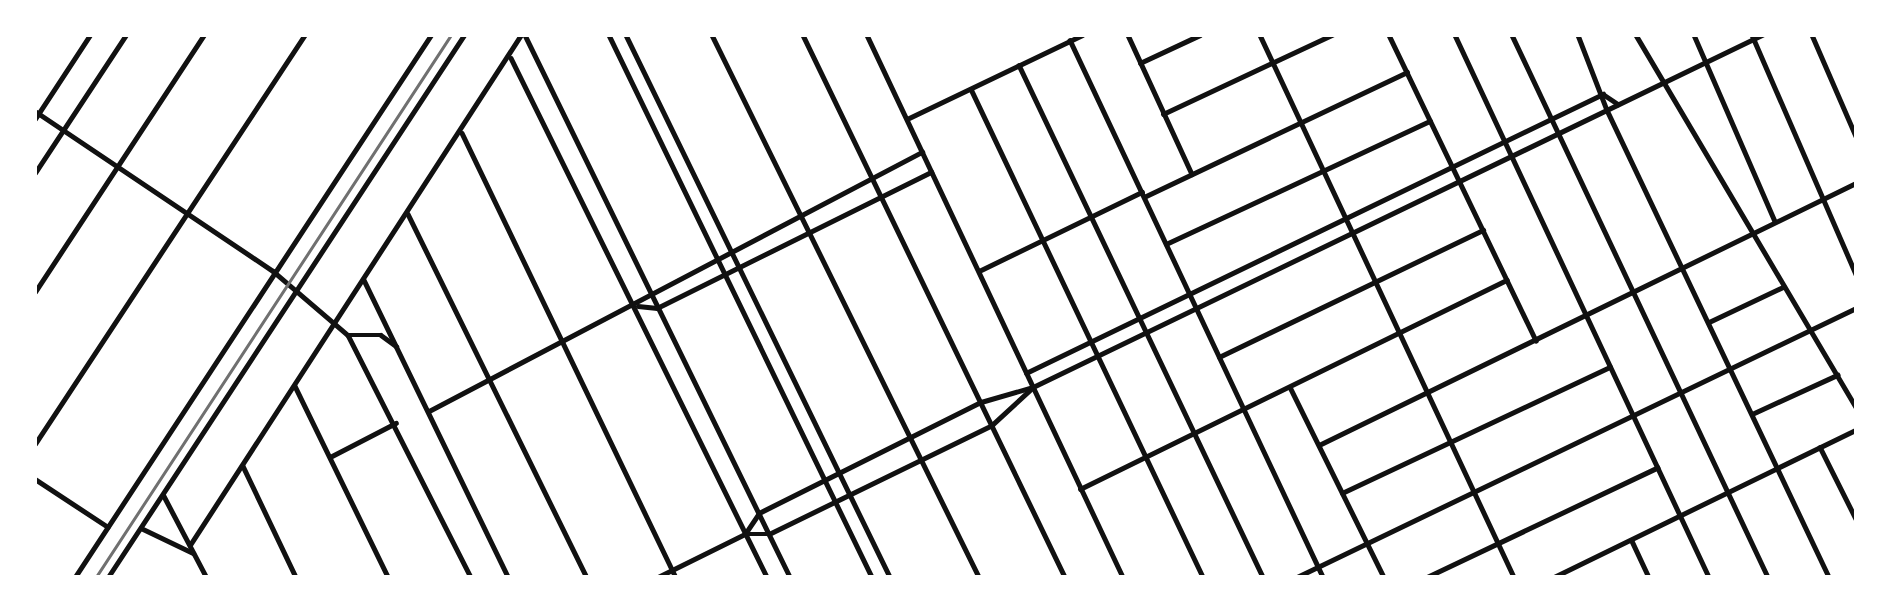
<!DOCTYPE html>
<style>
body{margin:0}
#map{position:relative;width:1891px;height:612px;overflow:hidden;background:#fff;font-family:"IBM Plex Sans",sans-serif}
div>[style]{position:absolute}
.minor>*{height:4.5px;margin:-2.25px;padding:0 2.25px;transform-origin:2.25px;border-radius:2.25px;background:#111}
.tertiary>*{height:5px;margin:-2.5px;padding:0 2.5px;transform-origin:2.5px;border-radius:2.5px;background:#111}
.secondary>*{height:5px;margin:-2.5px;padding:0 2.5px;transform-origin:2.5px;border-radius:2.5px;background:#111}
.rail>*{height:2.5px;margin:-1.25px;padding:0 1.25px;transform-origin:1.25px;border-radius:1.25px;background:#707070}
span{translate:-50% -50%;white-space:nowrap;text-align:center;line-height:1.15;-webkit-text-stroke:5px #fff;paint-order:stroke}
.frame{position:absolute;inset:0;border:37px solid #fff;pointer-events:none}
</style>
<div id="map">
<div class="minor">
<div style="left:525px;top:35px;width:603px;rotate:63.94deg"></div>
<div style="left:609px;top:35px;width:602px;rotate:64.12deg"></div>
<div style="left:626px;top:35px;width:603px;rotate:64.03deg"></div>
<div style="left:712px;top:35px;width:604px;rotate:63.77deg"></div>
<div style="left:803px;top:35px;width:602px;rotate:64.2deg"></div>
<div style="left:867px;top:35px;width:599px;rotate:64.72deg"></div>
<div style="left:1128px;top:35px;width:153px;rotate:65.3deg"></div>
<div style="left:1260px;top:35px;width:599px;rotate:64.89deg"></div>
<div style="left:1389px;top:35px;width:339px;rotate:64.3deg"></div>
<div style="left:1455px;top:35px;width:599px;rotate:64.89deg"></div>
<div style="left:1512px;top:35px;width:599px;rotate:64.72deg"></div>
<div style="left:1578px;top:35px;width:80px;rotate:68.9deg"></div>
<div style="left:1607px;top:110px;width:517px;rotate:64.57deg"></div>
<div style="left:1636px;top:35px;width:432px;rotate:59.4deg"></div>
<div style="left:1694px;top:35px;width:203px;rotate:66.5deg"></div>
<div style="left:1752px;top:35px;width:261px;rotate:66.5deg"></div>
<div style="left:1812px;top:35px;width:110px;rotate:66.5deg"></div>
<div style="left:1070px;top:40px;width:594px;rotate:64.77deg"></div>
<div style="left:511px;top:58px;width:579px;rotate:63.74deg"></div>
<div style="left:1140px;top:63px;width:66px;rotate:-25deg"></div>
<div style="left:1019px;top:65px;width:567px;rotate:64.52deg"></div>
<div style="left:971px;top:89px;width:540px;rotate:64.57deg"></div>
<div style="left:35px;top:111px;width:287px;rotate:33.9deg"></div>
<div style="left:273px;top:271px;width:99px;rotate:40.5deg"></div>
<div style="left:348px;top:335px;width:271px;rotate:63.1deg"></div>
<div style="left:1163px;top:114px;width:187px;rotate:-25.1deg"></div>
<div style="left:35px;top:119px;width:100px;rotate:-56.8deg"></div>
<div style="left:907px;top:119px;width:194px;rotate:-25.6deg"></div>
<div style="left:462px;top:133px;width:493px;rotate:64.3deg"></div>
<div style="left:35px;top:173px;width:165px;rotate:-56.6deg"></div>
<div style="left:1144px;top:197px;width:291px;rotate:-25.4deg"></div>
<div style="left:408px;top:214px;width:405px;rotate:63.8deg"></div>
<div style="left:1166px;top:244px;width:291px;rotate:-25deg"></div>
<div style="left:979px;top:271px;width:181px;rotate:-25.9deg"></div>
<div style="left:364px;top:280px;width:330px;rotate:64.1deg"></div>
<div style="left:35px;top:292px;width:308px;rotate:-56.7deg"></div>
<div style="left:638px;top:306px;width:19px;rotate:6deg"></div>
<div style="left:657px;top:308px;width:306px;rotate:-26.4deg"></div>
<div style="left:1709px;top:322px;width:82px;rotate:-25.3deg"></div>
<div style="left:348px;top:335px;width:33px"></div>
<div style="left:381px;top:335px;width:19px;rotate:36deg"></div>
<div style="left:1219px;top:357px;width:293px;rotate:-25.7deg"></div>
<div style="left:1026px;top:373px;width:641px;rotate:-25.81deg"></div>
<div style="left:1603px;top:94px;width:18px;rotate:34deg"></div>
<div style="left:295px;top:386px;width:212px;rotate:64deg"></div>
<div style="left:1290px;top:387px;width:212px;rotate:63.7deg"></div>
<div style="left:429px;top:411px;width:557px;rotate:-27.72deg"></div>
<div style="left:1752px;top:414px;width:94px;rotate:-24.6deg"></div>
<div style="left:35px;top:444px;width:490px;rotate:-56.6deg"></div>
<div style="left:1319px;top:445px;width:598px;rotate:-26.01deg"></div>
<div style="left:1820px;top:447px;width:80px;rotate:63.4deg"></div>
<div style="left:330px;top:457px;width:74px;rotate:-27.3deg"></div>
<div style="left:243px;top:466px;width:123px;rotate:64.5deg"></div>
<div style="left:35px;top:479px;width:87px;rotate:33.3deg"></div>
<div style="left:1080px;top:489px;width:475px;rotate:-26.1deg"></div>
<div style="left:1342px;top:493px;width:296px;rotate:-25.2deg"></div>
<div style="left:141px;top:528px;width:58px;rotate:25.7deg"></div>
<div style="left:745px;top:534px;width:25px;rotate:-56deg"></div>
<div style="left:759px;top:513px;width:248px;rotate:-26.6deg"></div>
<div style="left:981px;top:402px;width:54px;rotate:-16.1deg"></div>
<div style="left:1033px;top:387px;width:810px;rotate:-25.77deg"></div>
<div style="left:1632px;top:541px;width:40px;rotate:65deg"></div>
<div style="left:190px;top:545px;width:608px;rotate:-57.02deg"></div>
<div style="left:75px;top:577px;width:648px;rotate:-56.7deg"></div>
<div style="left:658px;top:577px;width:97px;rotate:-26.3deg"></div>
<div style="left:745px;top:534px;width:24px"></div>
<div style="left:769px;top:534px;width:248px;rotate:-26deg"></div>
<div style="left:992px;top:425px;width:53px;rotate:-42.7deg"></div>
<div style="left:1297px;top:577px;width:620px;rotate:-25.7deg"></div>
<div style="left:1427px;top:577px;width:255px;rotate:-25.4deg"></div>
<div style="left:1554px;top:577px;width:336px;rotate:-26deg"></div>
</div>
<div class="tertiary">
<div style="left:163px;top:495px;width:93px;rotate:62.3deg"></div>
</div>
<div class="secondary">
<div style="left:108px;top:577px;width:648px;rotate:-56.7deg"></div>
</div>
<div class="rail">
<div style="left:96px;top:577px;width:648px;rotate:-56.78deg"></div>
</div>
<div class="frame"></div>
</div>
